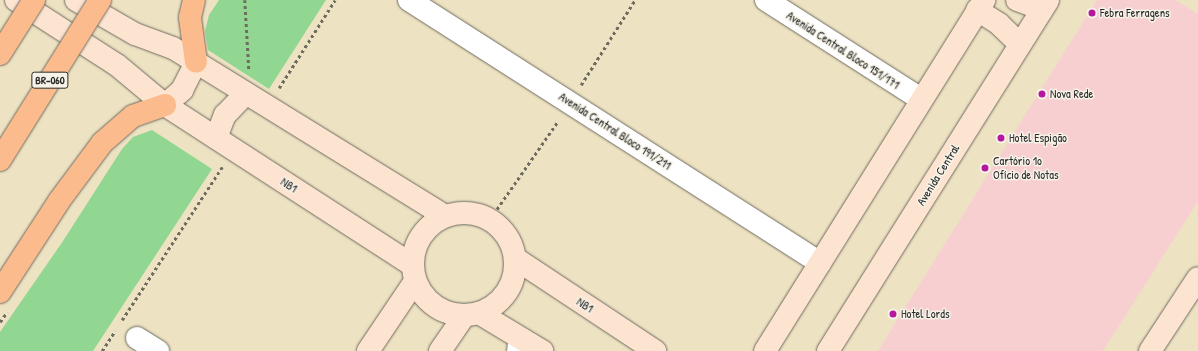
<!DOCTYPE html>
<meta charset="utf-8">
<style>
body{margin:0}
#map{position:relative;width:1198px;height:351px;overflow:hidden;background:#ede2c2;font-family:"Patrick Hand",sans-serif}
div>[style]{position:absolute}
.built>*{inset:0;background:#f7cfd1}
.green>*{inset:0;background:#91d791}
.path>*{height:2.5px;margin-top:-1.25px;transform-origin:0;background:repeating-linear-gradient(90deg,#6f6b60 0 3px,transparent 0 6px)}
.roads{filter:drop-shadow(0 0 1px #6f6b60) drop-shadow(0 0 1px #6f6b60)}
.lane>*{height:13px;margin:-6.5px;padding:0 6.5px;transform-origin:6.5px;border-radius:6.5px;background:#fff}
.street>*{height:22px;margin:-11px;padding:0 11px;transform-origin:11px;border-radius:11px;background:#fff}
.secondary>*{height:22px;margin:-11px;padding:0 11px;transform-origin:11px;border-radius:11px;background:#fde4d1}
.secondary>.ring{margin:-11px;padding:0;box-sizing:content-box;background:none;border:22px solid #fde4d1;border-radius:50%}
.highway>*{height:22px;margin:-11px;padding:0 11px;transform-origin:11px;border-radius:11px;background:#fbbb8c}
.bridges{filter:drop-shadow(0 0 1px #6f6b60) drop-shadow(0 0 1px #6f6b60)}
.highway-bridge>*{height:22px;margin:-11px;padding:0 11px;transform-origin:11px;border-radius:11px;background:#fbbb8c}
.dots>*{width:11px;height:11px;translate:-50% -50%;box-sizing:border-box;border:2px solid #f7f3e8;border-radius:50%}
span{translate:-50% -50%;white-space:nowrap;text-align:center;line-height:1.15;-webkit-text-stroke:3px #f7f3e8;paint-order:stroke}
.shield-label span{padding:1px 3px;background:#f7f3e8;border:1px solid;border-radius:3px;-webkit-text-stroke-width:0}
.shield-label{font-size:11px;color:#2b2b2b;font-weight:700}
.poi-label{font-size:12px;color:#2b2b2b}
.left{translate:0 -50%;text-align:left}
.street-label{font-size:12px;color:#2b2b2b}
</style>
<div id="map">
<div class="built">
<div style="clip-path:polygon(1097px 0,1175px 0,1198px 14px,1198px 201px,1103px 351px,878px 351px)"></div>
</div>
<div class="green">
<div style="clip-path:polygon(219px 0,326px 0,269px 89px,208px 50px,205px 31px,209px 15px)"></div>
<div style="clip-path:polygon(152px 130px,212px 169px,93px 351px,0 351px,0 332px,63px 241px,122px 149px,133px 137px)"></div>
</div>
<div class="path">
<div style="left:245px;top:0;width:69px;rotate:86.7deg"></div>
<div style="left:581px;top:85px;width:101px;rotate:-57.6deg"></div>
<div style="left:279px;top:88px;width:104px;rotate:-57.5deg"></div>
<div style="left:490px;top:219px;width:119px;rotate:-55.2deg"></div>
<div style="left:122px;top:320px;width:183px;rotate:-56.8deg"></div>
<div style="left:0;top:322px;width:12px;rotate:-55deg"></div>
<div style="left:102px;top:351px;width:24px;rotate:-57deg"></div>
</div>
<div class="roads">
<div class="lane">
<div style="left:513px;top:351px;width:16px;rotate:-83deg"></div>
</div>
<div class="street">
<div style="left:409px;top:0;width:488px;rotate:32.6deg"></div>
<div style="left:766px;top:0;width:184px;rotate:32.6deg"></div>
<div style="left:137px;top:338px;width:25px;rotate:32deg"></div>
</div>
<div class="secondary">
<div style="left:16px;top:0;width:120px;rotate:32.8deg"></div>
<div style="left:117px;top:65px;width:62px;rotate:39.8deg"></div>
<div style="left:165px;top:105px;width:294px;rotate:32.9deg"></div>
<div style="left:76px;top:0;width:68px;rotate:30deg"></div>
<div style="left:135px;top:34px;width:40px;rotate:20.2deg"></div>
<div style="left:173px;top:48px;width:320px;rotate:31.7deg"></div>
<div style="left:1017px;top:0;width:27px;rotate:20deg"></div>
<div style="left:977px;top:10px;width:26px;rotate:32deg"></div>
<div style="left:999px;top:24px;width:29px;rotate:44deg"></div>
<div style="left:165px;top:105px;width:23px;rotate:-41deg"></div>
<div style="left:182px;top:90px;width:31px;rotate:-63deg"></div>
<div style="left:216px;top:138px;width:25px;rotate:-69deg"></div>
<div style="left:225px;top:115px;width:30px;rotate:-46deg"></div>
<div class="ring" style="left:413px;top:213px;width:80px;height:80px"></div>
<div style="left:516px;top:259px;width:167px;rotate:33.5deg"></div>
<div style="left:479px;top:313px;width:74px;rotate:31.1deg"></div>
<div style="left:368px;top:351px;width:84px;rotate:-56.1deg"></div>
<div style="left:440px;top:351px;width:42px;rotate:-55.6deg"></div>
<div style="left:765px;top:351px;width:414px;rotate:-58deg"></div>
<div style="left:828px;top:351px;width:414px;rotate:-57.9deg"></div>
<div style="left:1150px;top:351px;width:87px;rotate:-56.7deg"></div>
</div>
<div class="highway">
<div style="left:194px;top:0;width:18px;rotate:103deg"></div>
<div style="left:190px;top:18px;width:44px;rotate:82.2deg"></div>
<div style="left:0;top:292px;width:108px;rotate:-57deg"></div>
<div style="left:59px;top:201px;width:72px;rotate:-53.4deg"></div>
<div style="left:102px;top:143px;width:41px;rotate:-41.1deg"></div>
<div style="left:133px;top:116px;width:34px;rotate:-19deg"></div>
</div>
</div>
<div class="bridges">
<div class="highway-bridge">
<div style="left:0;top:54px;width:64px;rotate:-57.8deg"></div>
<div style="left:0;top:160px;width:189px;rotate:-58deg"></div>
</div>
</div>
<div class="dots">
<div style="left:1092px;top:13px;background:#b5179e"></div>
<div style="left:1042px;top:94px;background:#b5179e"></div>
<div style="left:1001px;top:138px;background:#b5179e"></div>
<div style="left:985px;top:168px;background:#b5179e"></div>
<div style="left:893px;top:314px;background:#b5179e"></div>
</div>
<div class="shield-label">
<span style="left:50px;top:80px">BR-060</span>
</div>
<div class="poi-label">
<span class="left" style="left:1100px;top:13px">Febra Ferragens</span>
<span class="left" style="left:1050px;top:94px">Nova Rede</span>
<span class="left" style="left:1009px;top:138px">Hotel Espigão</span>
<span class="left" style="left:993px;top:168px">Cartório 1o<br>Ofício de Notas</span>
<span class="left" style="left:901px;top:314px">Hotel Lords</span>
</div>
<div class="street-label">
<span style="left:843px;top:50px;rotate:33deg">Avenida Central Bloco 151/171</span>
<span style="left:615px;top:131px;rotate:33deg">Avenida Central Bloco 191/211</span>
<span style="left:938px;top:175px;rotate:-58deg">Avenida Central</span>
<span style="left:289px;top:185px;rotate:33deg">NB1</span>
<span style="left:585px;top:305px;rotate:33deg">NB1</span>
</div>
</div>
